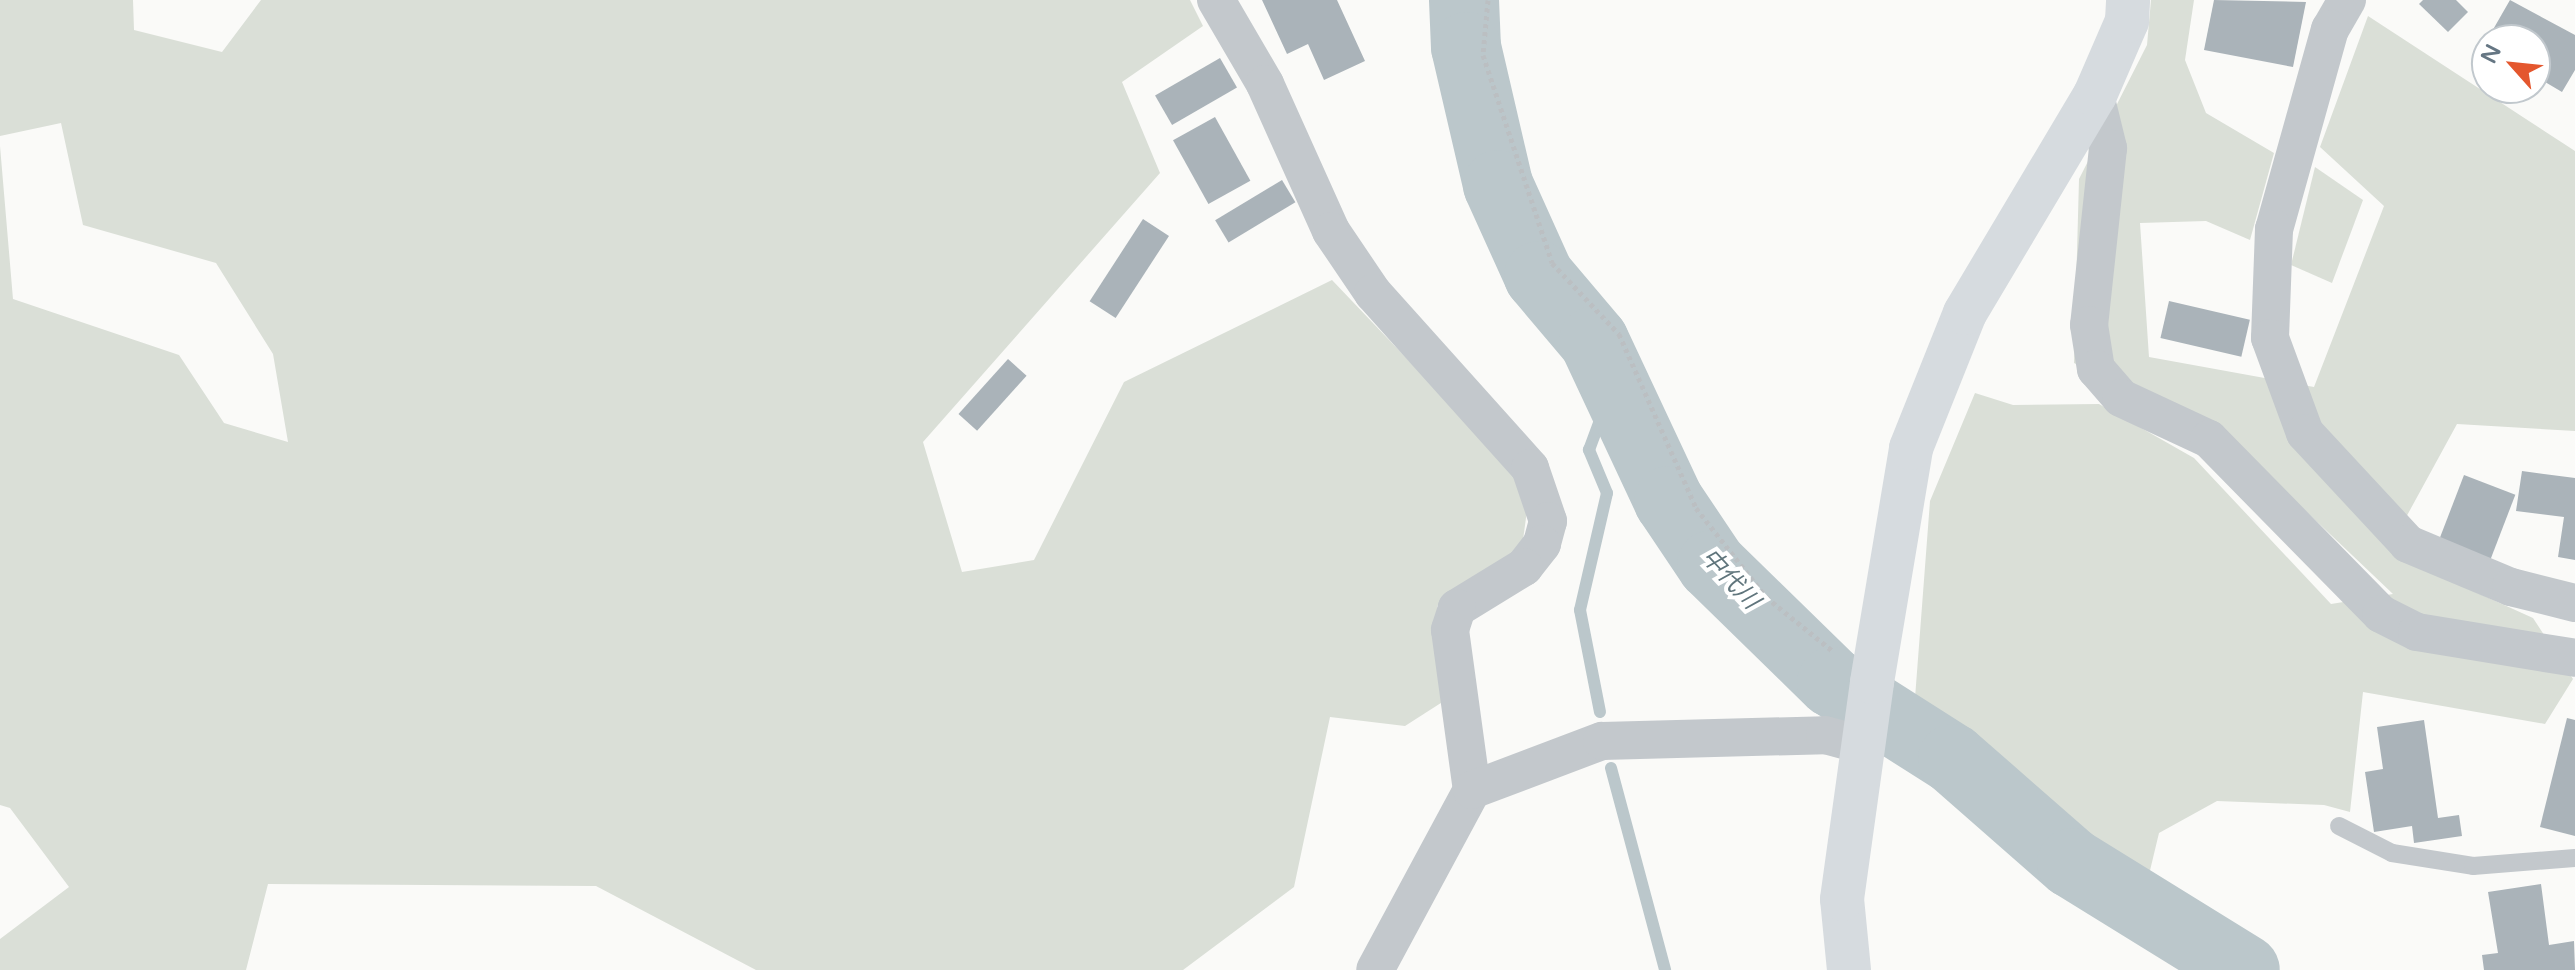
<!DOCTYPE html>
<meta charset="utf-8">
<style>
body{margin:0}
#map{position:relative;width:2575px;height:970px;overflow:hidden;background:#fafaf8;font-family:"Varela Round","Noto Sans JP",sans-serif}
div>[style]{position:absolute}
.green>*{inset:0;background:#dadfd7}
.stream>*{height:12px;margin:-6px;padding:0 6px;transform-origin:6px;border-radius:6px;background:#bbc7cb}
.river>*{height:70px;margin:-35px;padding:0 35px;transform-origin:35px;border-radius:35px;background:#bbc7cb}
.building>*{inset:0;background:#aab3b9;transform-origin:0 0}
.path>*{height:5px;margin-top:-2.5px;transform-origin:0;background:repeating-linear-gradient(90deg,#bbbfc2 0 4px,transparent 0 8px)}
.lane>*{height:18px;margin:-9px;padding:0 9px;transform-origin:9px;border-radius:9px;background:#c3c8cc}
.street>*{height:38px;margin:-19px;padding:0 19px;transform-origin:19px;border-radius:19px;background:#c3c8cc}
.secondary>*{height:44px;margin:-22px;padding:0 22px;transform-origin:22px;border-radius:22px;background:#d6dbdf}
span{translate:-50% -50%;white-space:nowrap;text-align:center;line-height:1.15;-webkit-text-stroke:8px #fff;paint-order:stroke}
.water-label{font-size:24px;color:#60757c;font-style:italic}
.north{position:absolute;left:2471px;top:24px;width:80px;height:80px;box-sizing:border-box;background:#fff;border:2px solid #c1c8cd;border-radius:50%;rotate:297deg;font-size:22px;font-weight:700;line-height:32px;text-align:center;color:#657683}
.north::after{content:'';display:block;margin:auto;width:28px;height:36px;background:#e4572e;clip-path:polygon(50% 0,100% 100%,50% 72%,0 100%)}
</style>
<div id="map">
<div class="green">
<div style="clip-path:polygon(0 0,133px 0,134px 30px,222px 52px,261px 0,1190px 0,1203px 26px,1122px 82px,1160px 173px,923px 442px,962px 572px,1034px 560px,1124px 382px,1332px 280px,1530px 488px,1521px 555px,1437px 606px,1444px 701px,1405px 726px,1330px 717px,1294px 887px,1183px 970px,756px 970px,596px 886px,268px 884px,246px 970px,0 970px,0 939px,69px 887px,10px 808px,0 805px,0 146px,13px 299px,179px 355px,224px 423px,288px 442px,273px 354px,216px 263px,83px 225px,61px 123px,0 136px)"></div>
<div style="clip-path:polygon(2151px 0,2194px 0,2185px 60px,2206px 113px,2274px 153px,2250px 240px,2206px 221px,2140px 223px,2149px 357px,2314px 387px,2384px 206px,2320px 147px,2368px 16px,2575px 151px,2575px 431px,2457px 424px,2404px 521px,2420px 567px,2533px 618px,2573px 679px,2545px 724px,2363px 692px,2350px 812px,2324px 805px,2217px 801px,2159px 833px,2147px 883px,1915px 698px,1930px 501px,1975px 393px,2013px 405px,2099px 404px,2194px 458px,2331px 604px,2393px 594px,2230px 439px,2074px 363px,2079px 179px,2147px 45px)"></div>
<div style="clip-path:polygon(2315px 167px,2363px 200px,2332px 283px,2291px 265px)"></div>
</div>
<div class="stream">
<div style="left:1600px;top:712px;width:104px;rotate:-101.1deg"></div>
<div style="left:1580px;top:610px;width:120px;rotate:-77deg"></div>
<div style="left:1607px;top:493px;width:47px;rotate:-112.7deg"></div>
<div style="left:1589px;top:450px;width:69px;rotate:-69.7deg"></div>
<div style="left:1611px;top:768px;width:209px;rotate:75deg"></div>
</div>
<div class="river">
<div style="left:1464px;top:0;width:47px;rotate:87.6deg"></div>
<div style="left:1466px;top:47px;width:142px;rotate:76.9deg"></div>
<div style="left:1498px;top:185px;width:100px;rotate:65.7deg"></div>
<div style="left:1539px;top:276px;width:85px;rotate:49.8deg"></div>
<div style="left:1594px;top:341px;width:177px;rotate:64.9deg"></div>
<div style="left:1669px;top:501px;width:77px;rotate:56.1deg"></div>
<div style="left:1712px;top:565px;width:168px;rotate:44.3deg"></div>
<div style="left:1832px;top:682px;width:143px;rotate:32.5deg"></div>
<div style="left:1953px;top:759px;width:158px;rotate:41.2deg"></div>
<div style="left:2072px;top:863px;width:203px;rotate:31.7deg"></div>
</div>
<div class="building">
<div style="clip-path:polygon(1262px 0,1337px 0,1365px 61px,1324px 80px,1308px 44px,1287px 54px)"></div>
<div style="clip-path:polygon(2214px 0,2306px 2px,2293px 67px,2204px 50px)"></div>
<div style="clip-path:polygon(2423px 0,2456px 0,2468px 12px,2448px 32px,2419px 4px)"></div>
<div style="clip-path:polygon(2510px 0,2575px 35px,2575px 70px,2562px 92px,2535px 76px,2535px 40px,2487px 40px)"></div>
<div style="left:1220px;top:58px;width:34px;height:75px;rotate:60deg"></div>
<div style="left:1215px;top:117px;width:73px;height:48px;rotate:61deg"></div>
<div style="left:1282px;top:180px;width:26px;height:78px;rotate:59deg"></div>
<div style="left:1143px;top:219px;width:31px;height:98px;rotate:33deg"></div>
<div style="left:2169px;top:301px;width:83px;height:38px;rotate:13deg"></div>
<div style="left:1008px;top:359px;width:25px;height:74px;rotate:42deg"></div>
<div style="clip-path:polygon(2522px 471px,2575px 478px,2575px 560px,2558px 557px,2564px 517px,2516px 511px)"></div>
<div style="left:2464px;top:475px;width:55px;height:70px;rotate:21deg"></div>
<div style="clip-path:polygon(2567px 718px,2575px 720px,2575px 836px,2540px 827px)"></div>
<div style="clip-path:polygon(2424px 720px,2438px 818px,2459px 815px,2462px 836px,2414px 843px,2412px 826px,2374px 832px,2365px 772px,2383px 769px,2377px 727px)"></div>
<div style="clip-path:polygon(2541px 884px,2549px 945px,2574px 941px,2575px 970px,2484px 970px,2482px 955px,2498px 953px,2488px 892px)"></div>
</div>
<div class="path">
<div style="left:1488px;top:0;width:55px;rotate:95.2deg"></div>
<div style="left:1483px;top:55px;width:219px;rotate:71.6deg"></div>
<div style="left:1552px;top:263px;width:98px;rotate:46.7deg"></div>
<div style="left:1619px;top:334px;width:190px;rotate:66.1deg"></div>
<div style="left:1696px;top:508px;width:113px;rotate:51.8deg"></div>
<div style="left:1766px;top:597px;width:87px;rotate:39deg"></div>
</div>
<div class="lane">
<div style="left:2339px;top:826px;width:59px;rotate:27deg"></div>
<div style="left:2392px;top:853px;width:82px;rotate:9.1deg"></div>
<div style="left:2473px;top:866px;width:102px;rotate:-4.5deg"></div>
</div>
<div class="street">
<div style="left:1216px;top:0;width:97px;rotate:59.7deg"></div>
<div style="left:1265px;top:84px;width:161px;rotate:65.8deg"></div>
<div style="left:1331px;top:231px;width:75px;rotate:55.9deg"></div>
<div style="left:1373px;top:293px;width:235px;rotate:48.1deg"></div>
<div style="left:1530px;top:468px;width:56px;rotate:71.2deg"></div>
<div style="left:1548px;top:521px;width:24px;rotate:105deg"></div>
<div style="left:1542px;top:544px;width:29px;rotate:128deg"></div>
<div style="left:1524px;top:567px;width:79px;rotate:148.5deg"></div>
<div style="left:1457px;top:608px;width:23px;rotate:108deg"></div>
<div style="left:1450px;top:630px;width:162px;rotate:82.2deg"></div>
<div style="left:1472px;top:790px;width:204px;rotate:118.3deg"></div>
<div style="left:2347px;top:0;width:34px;rotate:120deg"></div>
<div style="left:2330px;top:29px;width:208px;rotate:105.6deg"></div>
<div style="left:2274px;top:229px;width:109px;rotate:92.1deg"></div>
<div style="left:2270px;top:338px;width:101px;rotate:69.8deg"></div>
<div style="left:2305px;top:433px;width:151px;rotate:47.1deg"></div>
<div style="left:2408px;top:544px;width:112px;rotate:22.7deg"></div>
<div style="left:2511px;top:587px;width:66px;rotate:14deg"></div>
<div style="left:2095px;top:95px;width:55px;rotate:76.2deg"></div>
<div style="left:2108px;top:148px;width:178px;rotate:96.1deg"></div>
<div style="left:2089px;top:325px;width:45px;rotate:81deg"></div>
<div style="left:2096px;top:369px;width:38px;rotate:49deg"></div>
<div style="left:2121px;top:398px;width:97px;rotate:25deg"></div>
<div style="left:2209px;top:439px;width:245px;rotate:45.5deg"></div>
<div style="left:2381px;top:614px;width:40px;rotate:26.6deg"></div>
<div style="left:2417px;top:632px;width:160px;rotate:9.3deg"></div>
<div style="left:1472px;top:790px;width:139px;rotate:-20.7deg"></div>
<div style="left:1602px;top:741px;width:223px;rotate:-1.5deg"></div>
<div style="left:1825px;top:735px;width:39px;rotate:15deg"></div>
</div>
<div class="secondary">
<div style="left:1849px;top:970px;width:71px;rotate:-95.6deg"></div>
<div style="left:1842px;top:899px;width:219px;rotate:-82.1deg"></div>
<div style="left:1872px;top:682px;width:237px;rotate:-80.5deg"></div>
<div style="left:1911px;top:448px;width:145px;rotate:-68.2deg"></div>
<div style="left:1965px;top:313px;width:254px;rotate:-59.2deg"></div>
<div style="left:2095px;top:95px;width:81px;rotate:-66.6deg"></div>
<div style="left:2127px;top:21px;width:21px;rotate:-87deg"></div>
</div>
<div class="water-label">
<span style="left:1730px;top:579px;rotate:47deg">中代川</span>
</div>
<div class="north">N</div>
</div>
